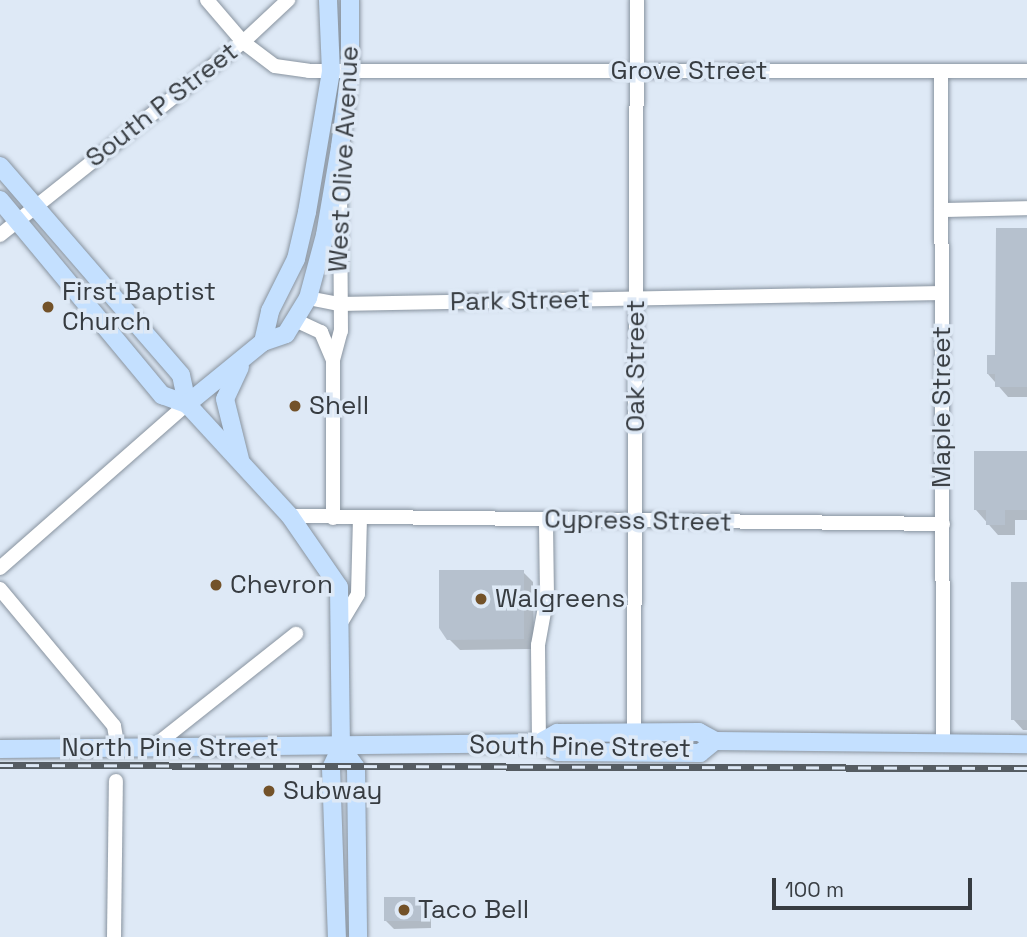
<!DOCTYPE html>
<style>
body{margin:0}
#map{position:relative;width:1027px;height:937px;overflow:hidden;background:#dee9f6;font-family:"Space Grotesk",sans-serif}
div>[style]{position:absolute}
.shadow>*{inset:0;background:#0003}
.building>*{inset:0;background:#b6c1ce;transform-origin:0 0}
.roads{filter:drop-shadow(0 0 2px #88939f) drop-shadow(0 0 2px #88939f)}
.minor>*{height:14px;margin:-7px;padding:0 7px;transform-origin:7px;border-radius:7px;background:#fff}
.major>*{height:18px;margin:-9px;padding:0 9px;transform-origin:9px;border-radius:9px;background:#c4e0ff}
.rail>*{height:7px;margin-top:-3.5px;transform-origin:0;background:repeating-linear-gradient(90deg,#dee9f6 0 13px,#555c62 0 26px);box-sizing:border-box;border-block:2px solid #555c62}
.dots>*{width:19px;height:19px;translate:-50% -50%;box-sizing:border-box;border:4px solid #dee9f6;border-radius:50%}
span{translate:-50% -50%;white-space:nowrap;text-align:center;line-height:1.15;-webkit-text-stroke:7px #dee9f6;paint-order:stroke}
.street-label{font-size:26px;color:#373c41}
.poi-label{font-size:26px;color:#373c41}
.left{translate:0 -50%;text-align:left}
.scale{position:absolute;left:772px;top:878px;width:200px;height:32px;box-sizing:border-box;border:4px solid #373c41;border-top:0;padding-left:9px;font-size:21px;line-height:24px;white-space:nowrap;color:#373c41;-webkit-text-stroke:5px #dee9f6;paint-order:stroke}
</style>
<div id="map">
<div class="shadow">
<div style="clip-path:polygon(1027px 230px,1027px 397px,1008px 397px,988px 374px,997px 357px)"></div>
<div style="clip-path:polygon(1027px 452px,1027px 520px,1015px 520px,1015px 535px,998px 535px,976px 510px)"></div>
<div style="clip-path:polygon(523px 572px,533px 582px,534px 649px,460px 650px,449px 639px)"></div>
<div style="clip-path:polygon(1027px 584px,1027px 730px,1023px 730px,1013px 719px)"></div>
<div style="clip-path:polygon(423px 899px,431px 907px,431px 928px,394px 929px,386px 921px)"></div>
</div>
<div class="building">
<div style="clip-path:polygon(996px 228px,1027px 228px,1027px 387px,995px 387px,995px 374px,987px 374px,987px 355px,995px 355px)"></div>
<div style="clip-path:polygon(974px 451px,1027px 451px,1027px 510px,1005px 510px,1005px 525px,986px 525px,986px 510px,974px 510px)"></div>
<div style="clip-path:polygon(439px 570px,524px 570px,524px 639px,447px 640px,439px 628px)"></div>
<div style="left:1011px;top:582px;width:16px;height:138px"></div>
<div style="left:424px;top:897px;width:24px;height:40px;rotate:90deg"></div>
</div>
<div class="roads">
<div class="minor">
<div style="left:207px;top:0;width:55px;rotate:49.4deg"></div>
<div style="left:243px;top:42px;width:40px;rotate:37deg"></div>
<div style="left:275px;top:66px;width:34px;rotate:8deg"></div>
<div style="left:309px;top:71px;width:718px"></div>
<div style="left:941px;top:71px;width:673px;rotate:89.83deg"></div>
<div style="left:941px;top:210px;width:86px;rotate:-1.3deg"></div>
<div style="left:0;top:235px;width:310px;rotate:-38.5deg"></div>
<div style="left:243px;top:42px;width:62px;rotate:-43deg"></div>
<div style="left:308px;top:298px;width:32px;rotate:11deg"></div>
<div style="left:339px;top:304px;width:603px;rotate:-1.05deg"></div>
<div style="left:295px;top:320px;width:29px;rotate:25deg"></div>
<div style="left:321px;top:332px;width:30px;rotate:67deg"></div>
<div style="left:290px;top:516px;width:653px;rotate:0.7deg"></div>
<div style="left:333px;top:518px;width:158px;rotate:-90deg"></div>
<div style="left:333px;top:360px;width:30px;rotate:-75deg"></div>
<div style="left:341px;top:331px;width:147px;rotate:-90.4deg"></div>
<div style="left:0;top:568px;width:249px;rotate:-41.3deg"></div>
<div style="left:0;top:589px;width:178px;rotate:50.2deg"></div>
<div style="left:114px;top:726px;width:22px;rotate:80deg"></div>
<div style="left:342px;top:621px;width:31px;rotate:-59deg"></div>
<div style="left:358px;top:594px;width:76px;rotate:-88.5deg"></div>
<div style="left:634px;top:733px;width:733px;rotate:-89.77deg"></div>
<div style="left:539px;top:743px;width:98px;rotate:-90.6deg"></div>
<div style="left:538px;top:645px;width:50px;rotate:-79.6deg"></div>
<div style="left:547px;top:596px;width:76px;rotate:-90.8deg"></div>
<div style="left:152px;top:748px;width:184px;rotate:-38.4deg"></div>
<div style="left:114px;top:937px;width:156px;rotate:-89.3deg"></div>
</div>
<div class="major">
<div style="left:0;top:166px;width:276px;rotate:49.1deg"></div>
<div style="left:181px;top:375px;width:30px;rotate:78deg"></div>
<div style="left:187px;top:404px;width:152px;rotate:47.4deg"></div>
<div style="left:290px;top:516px;width:86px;rotate:55.4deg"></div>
<div style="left:339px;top:587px;width:160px;rotate:89.3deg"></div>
<div style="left:341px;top:747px;width:23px;rotate:115deg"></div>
<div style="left:331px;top:768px;width:169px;rotate:88deg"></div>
<div style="left:0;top:200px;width:254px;rotate:50.3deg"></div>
<div style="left:162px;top:395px;width:27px;rotate:20deg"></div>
<div style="left:263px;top:342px;width:32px;rotate:-77deg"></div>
<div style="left:270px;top:311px;width:58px;rotate:-63.4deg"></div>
<div style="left:296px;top:259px;width:48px;rotate:-76.8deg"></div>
<div style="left:307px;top:212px;width:142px;rotate:-80.3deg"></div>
<div style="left:331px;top:72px;width:72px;rotate:-92.4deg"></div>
<div style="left:240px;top:367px;width:35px;rotate:115deg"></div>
<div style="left:225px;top:399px;width:62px;rotate:76deg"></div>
<div style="left:187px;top:404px;width:98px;rotate:-39.2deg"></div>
<div style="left:263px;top:342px;width:24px;rotate:-19deg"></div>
<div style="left:286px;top:334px;width:42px;rotate:-58.6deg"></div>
<div style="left:308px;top:298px;width:65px;rotate:-74.9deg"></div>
<div style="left:325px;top:235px;width:89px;rotate:-80.3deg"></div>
<div style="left:340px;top:147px;width:76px;rotate:-82.4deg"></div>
<div style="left:350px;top:72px;width:72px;rotate:-90deg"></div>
<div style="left:539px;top:743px;width:21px;rotate:-29deg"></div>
<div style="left:557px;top:733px;width:142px;rotate:-0.4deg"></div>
<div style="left:699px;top:732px;width:18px;rotate:29deg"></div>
<div style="left:341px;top:747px;width:26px;rotate:54deg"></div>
<div style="left:356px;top:768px;width:169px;rotate:89.3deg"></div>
<div style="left:0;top:749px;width:539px;rotate:-0.64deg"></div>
<div style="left:539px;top:743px;width:21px;rotate:25deg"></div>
<div style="left:558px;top:752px;width:142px;rotate:0.4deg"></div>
<div style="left:700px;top:753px;width:19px;rotate:-39deg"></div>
<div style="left:715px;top:741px;width:312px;rotate:0.6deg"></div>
</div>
</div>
<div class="rail">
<div style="left:0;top:765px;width:1027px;rotate:0.17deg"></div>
</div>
<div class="dots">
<div style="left:48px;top:307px;background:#735229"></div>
<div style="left:295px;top:406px;background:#735229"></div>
<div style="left:216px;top:585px;background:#735229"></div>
<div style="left:481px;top:599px;background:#735229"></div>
<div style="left:269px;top:791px;background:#735229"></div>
<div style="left:404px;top:910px;background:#735229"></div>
</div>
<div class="street-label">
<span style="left:689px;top:71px">Grove Street</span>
<span style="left:162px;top:105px;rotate:-38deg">South P Street</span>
<span style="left:344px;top:159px;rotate:-87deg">West Olive Avenue</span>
<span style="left:520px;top:301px;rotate:-1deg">Park Street</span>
<span style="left:636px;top:366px;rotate:-90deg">Oak Street</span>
<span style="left:942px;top:407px;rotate:-90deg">Maple Street</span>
<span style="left:638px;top:521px;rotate:1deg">Cypress Street</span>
<span style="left:580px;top:747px;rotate:1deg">South Pine Street</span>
<span style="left:170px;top:748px">North Pine Street</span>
</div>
<div class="poi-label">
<span class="left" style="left:62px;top:307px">First Baptist<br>Church</span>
<span class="left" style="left:309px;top:406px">Shell</span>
<span class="left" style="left:230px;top:585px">Chevron</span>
<span class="left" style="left:495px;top:599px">Walgreens</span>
<span class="left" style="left:283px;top:791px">Subway</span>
<span class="left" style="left:418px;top:910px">Taco Bell</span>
</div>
<div class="scale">100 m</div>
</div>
